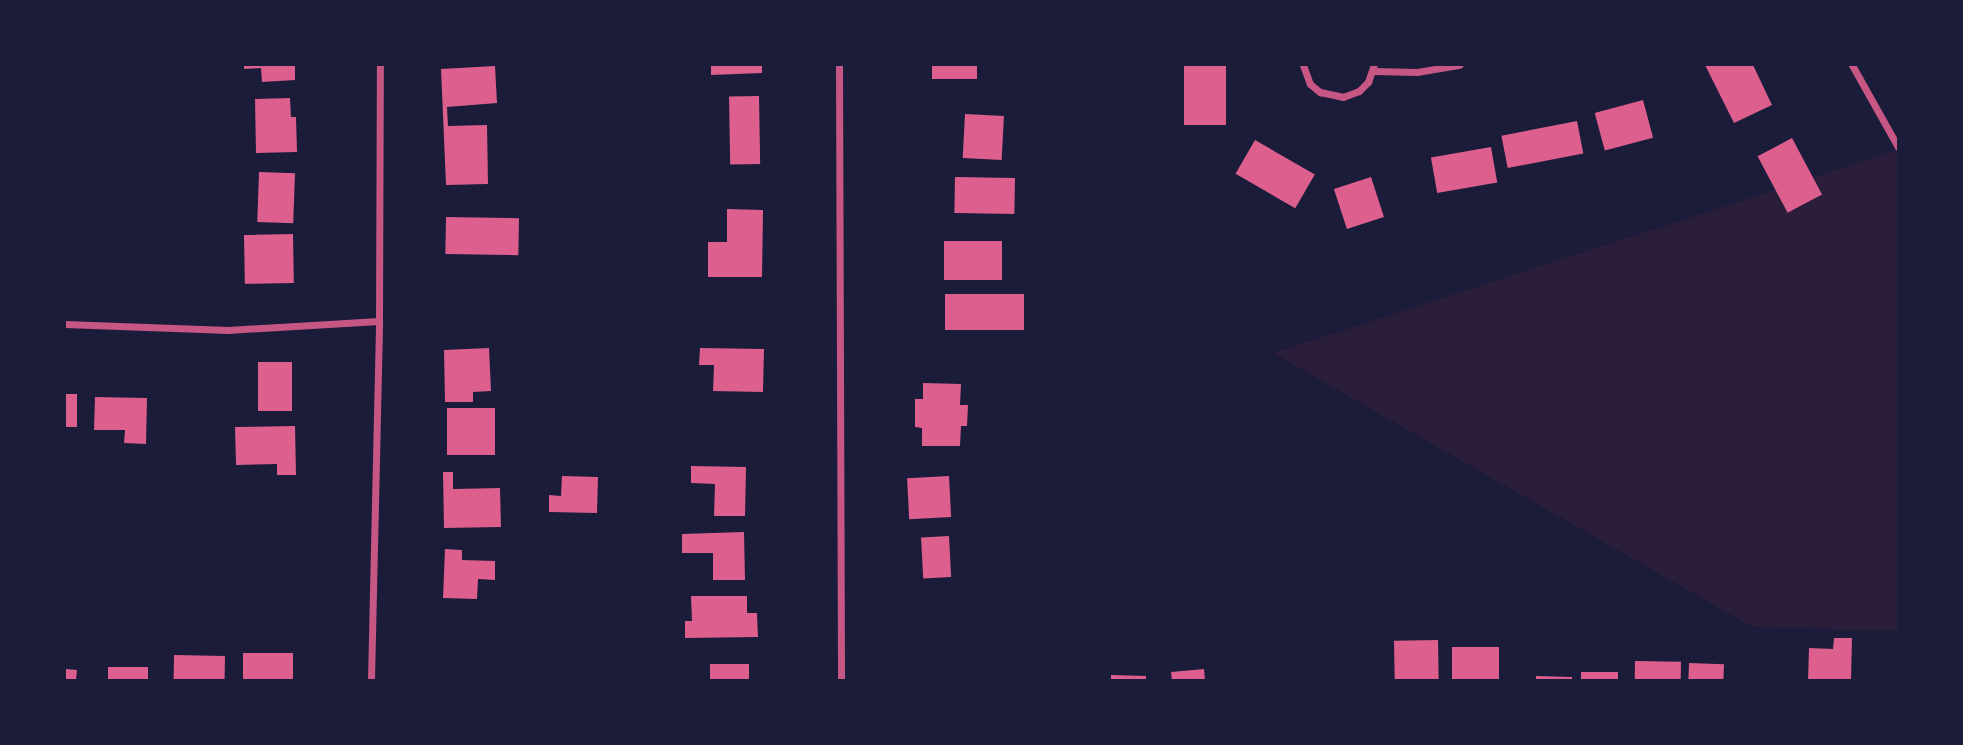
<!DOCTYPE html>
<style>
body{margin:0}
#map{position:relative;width:1963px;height:745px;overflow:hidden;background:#1b1b3a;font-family:Montserrat,sans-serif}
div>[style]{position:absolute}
.green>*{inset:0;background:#2a1e3b}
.building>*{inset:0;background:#dd5f8e;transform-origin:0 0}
.minor>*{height:7px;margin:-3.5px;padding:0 3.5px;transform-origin:3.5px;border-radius:3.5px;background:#c65784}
span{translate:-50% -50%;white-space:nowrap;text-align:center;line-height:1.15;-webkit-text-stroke:5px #1b1b3a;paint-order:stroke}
.frame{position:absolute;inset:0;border:66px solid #1b1b3a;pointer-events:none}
</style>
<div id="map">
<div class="green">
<div style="clip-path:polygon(1898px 150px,1898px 631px,1752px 627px,1273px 353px)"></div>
</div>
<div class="building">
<div style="clip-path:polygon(244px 65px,295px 65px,295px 80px,262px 82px,261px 68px,244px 69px)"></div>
<div style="clip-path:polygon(711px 65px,762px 65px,762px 73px,711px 75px)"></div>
<div style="left:932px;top:65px;width:45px;height:14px"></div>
<div style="left:1184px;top:65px;width:42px;height:60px"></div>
<div style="clip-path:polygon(1705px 65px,1753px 65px,1772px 105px,1734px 123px)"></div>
<div style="clip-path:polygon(495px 66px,497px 103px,447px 107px,448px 126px,487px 125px,488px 184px,446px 185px,441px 69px)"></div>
<div style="left:759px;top:96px;width:68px;height:30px;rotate:89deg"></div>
<div style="clip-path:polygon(290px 98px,291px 117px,296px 117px,297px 152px,256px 153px,255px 99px)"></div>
<div style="left:1643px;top:100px;width:39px;height:50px;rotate:75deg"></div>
<div style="left:965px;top:114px;width:39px;height:44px;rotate:3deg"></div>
<div style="left:1577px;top:121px;width:33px;height:77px;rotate:79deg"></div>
<div style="left:1792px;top:138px;width:64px;height:39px;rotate:62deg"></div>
<div style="left:1255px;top:140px;width:69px;height:39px;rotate:30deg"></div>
<div style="left:1491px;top:147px;width:36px;height:61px;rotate:80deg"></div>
<div style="left:259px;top:172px;width:36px;height:50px;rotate:2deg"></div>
<div style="left:955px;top:177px;width:60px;height:36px;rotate:1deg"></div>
<div style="left:1371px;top:177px;width:42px;height:39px;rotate:72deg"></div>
<div style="clip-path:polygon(727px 209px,763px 210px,762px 277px,708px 277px,708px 242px,727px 242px)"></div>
<div style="left:446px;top:217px;width:73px;height:37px;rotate:1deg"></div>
<div style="left:293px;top:234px;width:49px;height:49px;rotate:89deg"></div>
<div style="left:944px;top:241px;width:58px;height:39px"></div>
<div style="left:945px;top:294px;width:79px;height:36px"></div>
<div style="clip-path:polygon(489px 348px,491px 391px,473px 392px,473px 402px,445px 402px,444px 350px)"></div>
<div style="clip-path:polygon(700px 348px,764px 349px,763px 392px,713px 391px,714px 365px,699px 365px)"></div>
<div style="left:258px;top:362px;width:34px;height:49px"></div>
<div style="clip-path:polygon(923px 383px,961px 384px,960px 405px,968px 405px,967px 426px,961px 426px,960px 446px,922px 446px,922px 428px,915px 427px,915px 399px,923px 399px)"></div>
<div style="left:65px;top:394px;width:12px;height:33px"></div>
<div style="clip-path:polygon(95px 397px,147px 398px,146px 444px,124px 443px,125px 430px,94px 430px)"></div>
<div style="left:447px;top:408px;width:48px;height:47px"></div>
<div style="clip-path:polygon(295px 426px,296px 475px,277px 475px,277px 464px,236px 465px,235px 427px)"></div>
<div style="clip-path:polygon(691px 466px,746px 467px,745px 516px,714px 516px,715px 484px,691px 483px)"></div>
<div style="clip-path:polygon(443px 472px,453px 472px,453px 489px,500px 488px,501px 527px,444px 528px)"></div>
<div style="clip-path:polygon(562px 476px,598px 477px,597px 513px,549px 512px,549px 495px,561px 496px)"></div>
<div style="left:949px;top:476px;width:41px;height:42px;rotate:87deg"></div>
<div style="clip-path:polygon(744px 532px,745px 580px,713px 580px,713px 553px,682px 553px,682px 534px)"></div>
<div style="left:949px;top:536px;width:41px;height:28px;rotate:87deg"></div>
<div style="clip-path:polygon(445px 549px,462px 550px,462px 560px,495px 561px,495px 580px,478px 579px,477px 599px,443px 598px)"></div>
<div style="clip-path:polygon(691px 596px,747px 596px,747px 613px,757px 613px,758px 637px,685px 638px,685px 621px,692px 621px)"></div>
<div style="clip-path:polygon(1834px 638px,1852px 638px,1851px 680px,1808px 680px,1809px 648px,1833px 649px)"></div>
<div style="left:1438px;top:640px;width:40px;height:44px;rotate:89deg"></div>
<div style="left:1499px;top:647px;width:33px;height:47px;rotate:90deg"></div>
<div style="left:293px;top:653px;width:27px;height:50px;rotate:90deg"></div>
<div style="left:174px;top:655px;width:51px;height:25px;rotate:1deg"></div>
<div style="left:1635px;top:661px;width:46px;height:19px;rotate:1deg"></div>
<div style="left:1689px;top:663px;width:35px;height:17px;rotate:2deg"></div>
<div style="left:710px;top:664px;width:39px;height:16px"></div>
<div style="left:108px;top:667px;width:40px;height:13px"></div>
<div style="left:65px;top:669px;width:12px;height:11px;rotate:5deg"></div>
<div style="left:1204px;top:669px;width:11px;height:33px;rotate:85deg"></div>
<div style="left:1618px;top:672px;width:8px;height:37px;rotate:90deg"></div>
<div style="clip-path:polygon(1111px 675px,1146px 676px,1146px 680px,1111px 680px)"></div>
<div style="clip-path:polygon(1536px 676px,1572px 677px,1572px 680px,1536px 680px)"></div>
</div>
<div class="minor">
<div style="left:839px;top:65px;width:615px;rotate:89.81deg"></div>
<div style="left:1303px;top:65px;width:20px;rotate:70deg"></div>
<div style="left:1310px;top:84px;width:13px;rotate:39deg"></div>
<div style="left:1320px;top:92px;width:24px;rotate:12deg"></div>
<div style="left:1343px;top:97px;width:17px;rotate:-21deg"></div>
<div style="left:1359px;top:91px;width:13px;rotate:-45deg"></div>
<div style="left:1368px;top:82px;width:18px;rotate:-71deg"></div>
<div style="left:1852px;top:65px;width:94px;rotate:60.7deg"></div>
<div style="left:1373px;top:71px;width:44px;rotate:1.3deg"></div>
<div style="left:1417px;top:72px;width:43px;rotate:-9.5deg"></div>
<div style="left:65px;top:324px;width:163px;rotate:2.1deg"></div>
<div style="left:228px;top:330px;width:151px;rotate:-3.4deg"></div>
<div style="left:371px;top:680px;width:359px;rotate:-88.7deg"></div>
<div style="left:379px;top:321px;width:256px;rotate:-89.8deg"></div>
</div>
<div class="frame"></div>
</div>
